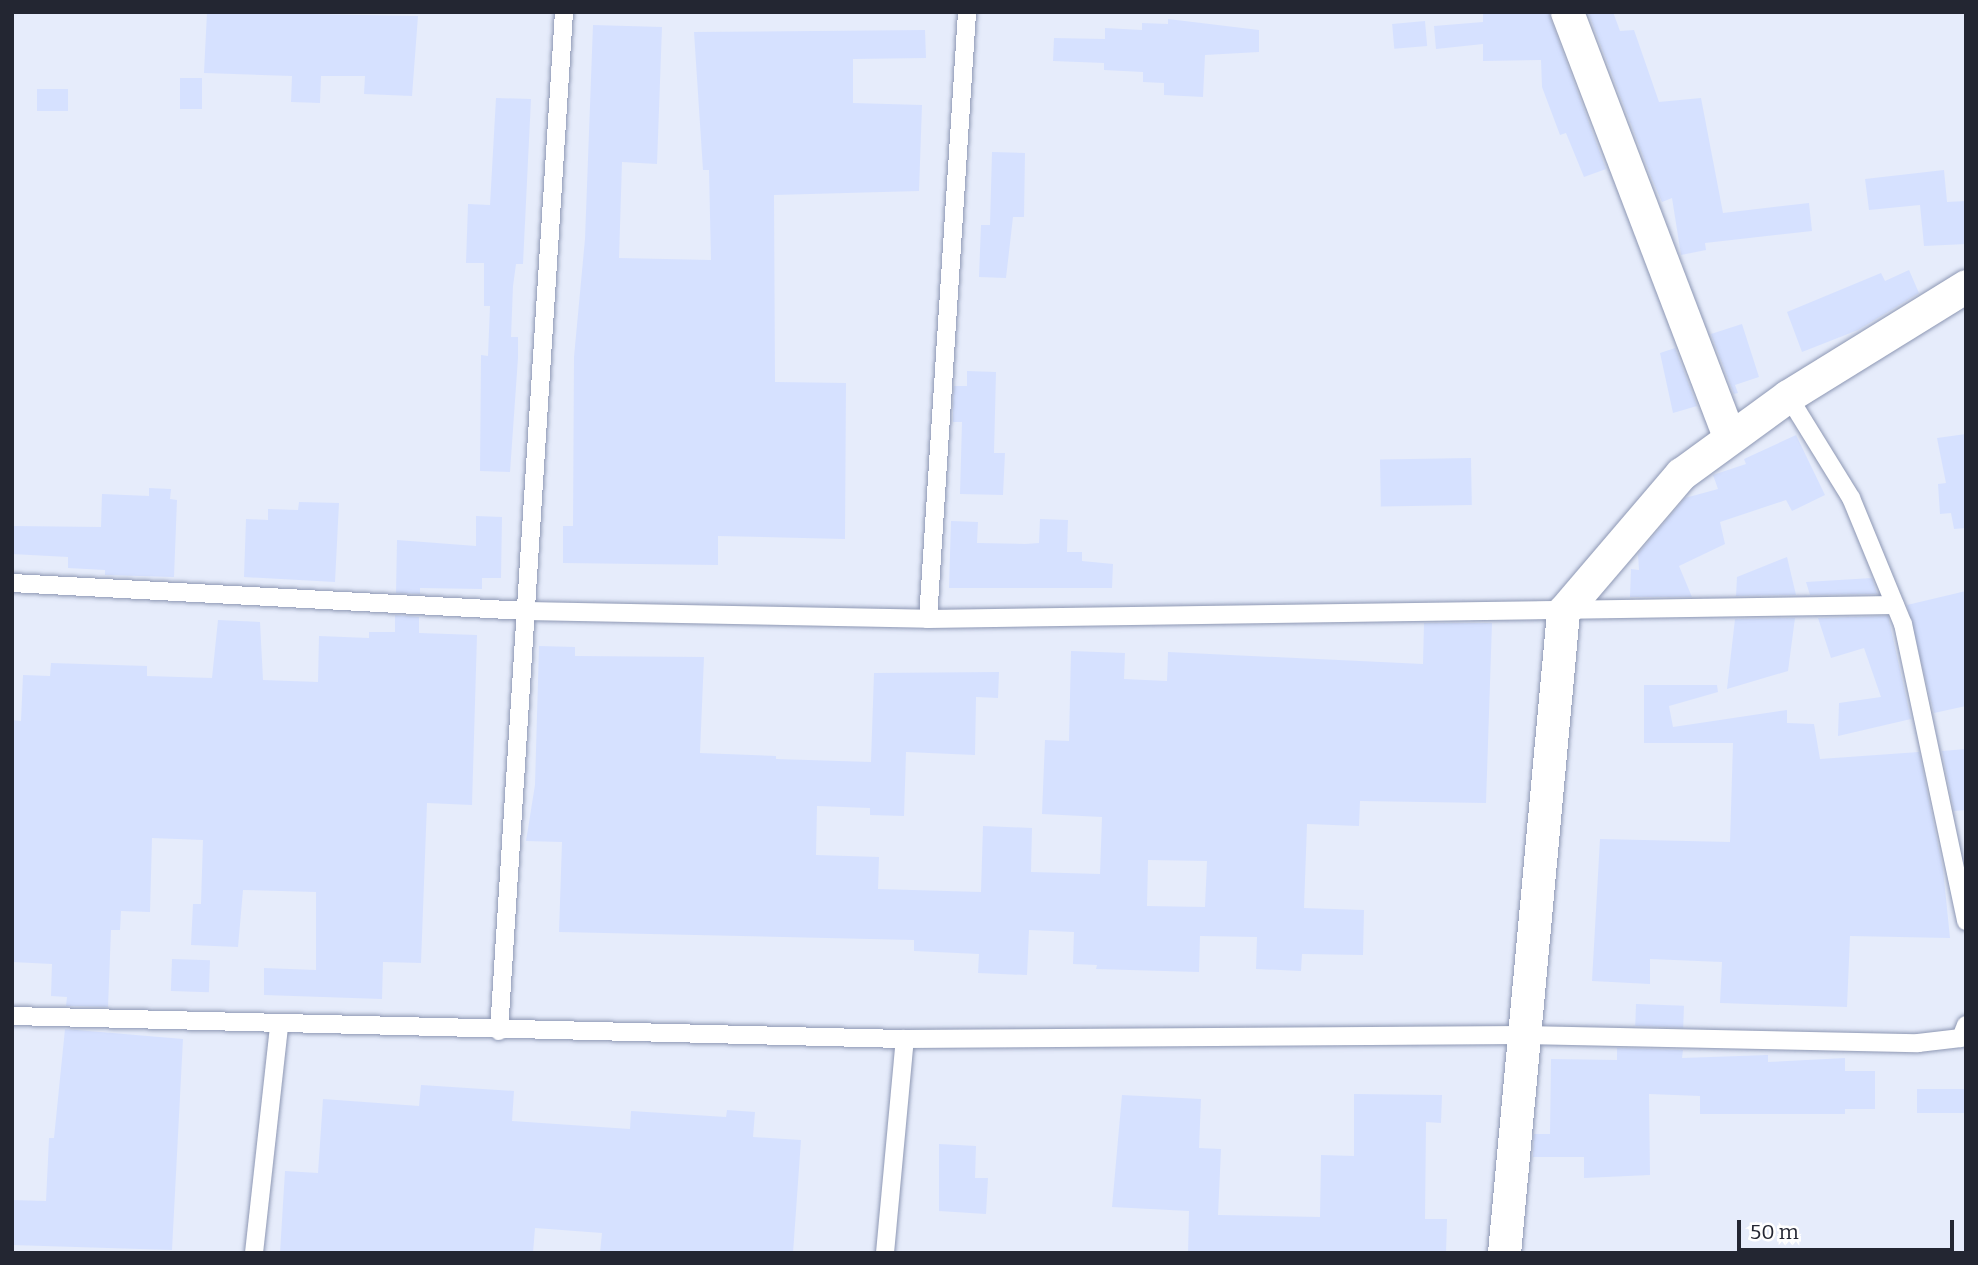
<!DOCTYPE html>
<style>
body{margin:0}
#map{position:relative;width:1978px;height:1265px;overflow:hidden;background:#f6f9ff;font-family:Bitter,serif}
div>[style]{position:absolute}
.built>*{inset:0;background:#e6ecfb;transform-origin:0 0}
.building>*{inset:0;background:#d6e1ff;transform-origin:0 0}
.roads{filter:drop-shadow(0 0 2px #8d97b3) drop-shadow(0 0 2px #8d97b3)}
.lane>*{height:18px;margin:-9px;padding:0 9px;transform-origin:9px;border-radius:9px;background:#fff}
.street>*{height:33px;margin:-16.5px;padding:0 16.5px;transform-origin:16.5px;border-radius:16.5px;background:#fff}
span{translate:-50% -50%;white-space:nowrap;text-align:center;line-height:1.15;-webkit-text-stroke:6px #fff;paint-order:stroke}
.frame{position:absolute;inset:0;border:14px solid #232632;pointer-events:none}
.scale{position:absolute;left:1737px;top:1220px;width:217px;height:32px;box-sizing:border-box;border:4px solid #232632;border-top:0;padding-left:9px;font-size:21px;line-height:24px;white-space:nowrap;color:#232632;-webkit-text-stroke:5px #fff;paint-order:stroke}
</style>
<div id="map">
<div class="built">
<div style="left:12px;top:12px;width:1954px;height:1241px"></div>
</div>
<div class="building">
<div style="clip-path:polygon(207px 12px,418px 16px,412px 96px,364px 94px,365px 76px,321px 76px,320px 103px,291px 102px,292px 76px,204px 73px)"></div>
<div style="clip-path:polygon(1483px 12px,1548px 12px,1606px 169px,1584px 177px,1566px 133px,1560px 135px,1542px 87px,1541px 60px,1483px 61px,1483px 44px,1436px 49px,1434px 26px,1483px 22px)"></div>
<div style="clip-path:polygon(1588px 12px,1613px 12px,1620px 31px,1634px 30px,1659px 102px,1701px 98px,1723px 213px,1809px 203px,1812px 231px,1705px 243px,1706px 250px,1681px 255px,1672px 198px,1662px 202px,1652px 179px)"></div>
<div style="clip-path:polygon(1168px 19px,1259px 30px,1259px 52px,1205px 55px,1203px 97px,1164px 95px,1164px 83px,1143px 82px,1143px 72px,1104px 70px,1104px 63px,1053px 61px,1054px 38px,1105px 39px,1105px 28px,1142px 30px,1142px 23px,1168px 24px)"></div>
<div style="left:1425px;top:21px;width:25px;height:33px;rotate:85deg"></div>
<div style="clip-path:polygon(593px 25px,662px 27px,657px 164px,622px 162px,619px 258px,711px 260px,709px 170px,703px 170px,694px 32px,925px 30px,926px 58px,853px 59px,853px 103px,922px 105px,919px 191px,774px 195px,775px 382px,846px 383px,845px 539px,718px 536px,718px 565px,563px 563px,563px 526px,573px 526px,574px 357px,585px 239px)"></div>
<div style="left:180px;top:78px;width:22px;height:31px"></div>
<div style="left:37px;top:89px;width:31px;height:22px"></div>
<div style="clip-path:polygon(496px 98px,531px 99px,523px 264px,516px 264px,513px 286px,511px 337px,518px 337px,518px 358px,510px 472px,480px 471px,481px 355px,488px 356px,490px 306px,484px 306px,484px 263px,466px 263px,468px 204px,490px 205px)"></div>
<div style="clip-path:polygon(992px 152px,1025px 153px,1024px 217px,1013px 217px,1006px 278px,979px 277px,981px 225px,990px 225px)"></div>
<div style="clip-path:polygon(1944px 170px,1947px 202px,1966px 201px,1966px 244px,1924px 246px,1920px 205px,1869px 210px,1865px 179px)"></div>
<div style="clip-path:polygon(1909px 270px,1919px 293px,1858px 330px,1802px 352px,1787px 312px,1881px 273px,1885px 281px)"></div>
<div style="clip-path:polygon(1742px 324px,1759px 377px,1735px 385px,1738px 393px,1734px 394px,1711px 334px)"></div>
<div style="clip-path:polygon(1675px 348px,1697px 406px,1673px 413px,1660px 353px)"></div>
<div style="clip-path:polygon(967px 371px,996px 372px,994px 453px,1005px 453px,1003px 495px,960px 494px,962px 422px,953px 422px,953px 404px,954px 386px,967px 386px)"></div>
<div style="clip-path:polygon(1966px 434px,1966px 528px,1954px 529px,1951px 513px,1940px 514px,1938px 484px,1946px 483px,1937px 438px)"></div>
<div style="clip-path:polygon(1796px 435px,1825px 495px,1792px 511px,1786px 500px,1720px 522px,1725px 544px,1679px 566px,1692px 597px,1630px 597px,1631px 569px,1639px 570px,1638px 554px,1685px 498px,1718px 489px,1713px 475px,1746px 464px,1744px 459px)"></div>
<div style="left:1471px;top:458px;width:47px;height:91px;rotate:89deg"></div>
<div style="clip-path:polygon(149px 488px,171px 489px,170px 499px,177px 500px,174px 577px,105px 575px,105px 570px,68px 568px,68px 557px,12px 554px,12px 526px,101px 527px,102px 494px,149px 496px)"></div>
<div style="clip-path:polygon(299px 502px,339px 503px,335px 582px,244px 577px,246px 519px,268px 520px,268px 509px,298px 510px)"></div>
<div style="clip-path:polygon(476px 516px,502px 517px,501px 578px,482px 578px,482px 589px,420px 588px,420px 594px,396px 593px,397px 540px,476px 546px)"></div>
<div style="clip-path:polygon(1040px 519px,1068px 520px,1067px 552px,1082px 552px,1082px 561px,1113px 564px,1112px 588px,949px 588px,951px 521px,978px 522px,977px 543px,1025px 544px,1039px 543px)"></div>
<div style="clip-path:polygon(1787px 557px,1796px 595px,1736px 596px,1737px 577px)"></div>
<div style="clip-path:polygon(1872px 578px,1877px 594px,1810px 595px,1806px 582px)"></div>
<div style="clip-path:polygon(1966px 591px,1966px 706px,1934px 713px,1907px 605px)"></div>
<div style="clip-path:polygon(395px 615px,419px 617px,419px 633px,477px 635px,472px 805px,427px 803px,421px 963px,383px 962px,382px 999px,264px 995px,264px 968px,316px 970px,316px 892px,243px 890px,238px 947px,191px 945px,193px 904px,201px 904px,203px 840px,152px 838px,150px 912px,121px 911px,120px 930px,111px 930px,108px 1007px,66px 1006px,67px 997px,51px 996px,52px 964px,12px 962px,12px 720px,21px 721px,23px 675px,50px 676px,51px 663px,147px 666px,147px 676px,212px 678px,218px 620px,260px 622px,263px 680px,318px 682px,319px 636px,369px 638px,369px 632px,395px 632px)"></div>
<div style="clip-path:polygon(1888px 616px,1911px 719px,1838px 736px,1839px 703px,1881px 697px,1864px 648px,1831px 658px,1818px 618px)"></div>
<div style="clip-path:polygon(1795px 618px,1788px 671px,1727px 689px,1735px 619px)"></div>
<div style="clip-path:polygon(evenodd,1424px 623px,1492px 623px,1486px 803px,1360px 801px,1359px 826px,1307px 824px,1304px 908px,1364px 910px,1363px 955px,1302px 954px,1301px 971px,1256px 969px,1257px 937px,1200px 936px,1199px 972px,1096px 969px,1097px 965px,1073px 964px,1074px 932px,1029px 930px,1027px 975px,978px 973px,979px 954px,914px 951px,914px 940px,559px 932px,562px 842px,526px 841px,535px 785px,539px 646px,575px 647px,575px 656px,704px 657px,700px 753px,776px 756px,776px 759px,871px 762px,874px 673px,999px 672px,998px 698px,976px 697px,975px 755px,906px 752px,904px 816px,870px 815px,870px 808px,817px 806px,816px 855px,879px 857px,878px 889px,981px 892px,983px 826px,1032px 828px,1031px 872px,1100px 874px,1102px 817px,1042px 814px,1045px 740px,1069px 741px,1071px 651px,1125px 653px,1124px 679px,1167px 681px,1168px 652px,1423px 664px,1424px 623px,1148px 860px,1207px 861px,1205px 907px,1147px 906px,1148px 860px)"></div>
<div style="clip-path:polygon(1644px 685px,1717px 685px,1718px 692px,1669px 706px,1673px 727px,1787px 710px,1787px 723px,1814px 724px,1820px 759px,1919px 752px,1943px 869px,1950px 938px,1850px 936px,1847px 1007px,1720px 1003px,1722px 962px,1650px 959px,1650px 984px,1592px 981px,1600px 839px,1730px 842px,1733px 743px,1644px 743px)"></div>
<div style="clip-path:polygon(1966px 749px,1966px 810px,1954px 811px,1942px 751px)"></div>
<div style="left:172px;top:959px;width:38px;height:32px;rotate:2deg"></div>
<div style="left:1636px;top:1004px;width:48px;height:22px;rotate:2deg"></div>
<div style="clip-path:polygon(65px 1029px,183px 1039px,172px 1250px,12px 1245px,12px 1200px,46px 1201px,49px 1138px,54px 1138px)"></div>
<div style="clip-path:polygon(1617px 1048px,1683px 1050px,1682px 1058px,1768px 1055px,1768px 1062px,1845px 1058px,1845px 1071px,1875px 1071px,1875px 1109px,1845px 1109px,1845px 1114px,1700px 1114px,1700px 1096px,1649px 1094px,1650px 1175px,1584px 1178px,1584px 1157px,1533px 1157px,1534px 1134px,1550px 1134px,1551px 1059px,1617px 1060px)"></div>
<div style="clip-path:polygon(421px 1085px,514px 1091px,512px 1121px,630px 1129px,631px 1111px,726px 1117px,727px 1110px,755px 1112px,753px 1137px,801px 1140px,793px 1253px,600px 1253px,602px 1233px,535px 1228px,533px 1253px,280px 1253px,285px 1171px,318px 1173px,323px 1099px,419px 1106px)"></div>
<div style="left:1917px;top:1089px;width:49px;height:24px"></div>
<div style="clip-path:polygon(1354px 1094px,1442px 1095px,1441px 1123px,1426px 1122px,1425px 1219px,1447px 1219px,1446px 1253px,1188px 1253px,1189px 1211px,1112px 1207px,1122px 1095px,1201px 1099px,1199px 1148px,1221px 1149px,1218px 1215px,1320px 1217px,1321px 1155px,1354px 1156px)"></div>
<div style="clip-path:polygon(939px 1144px,976px 1146px,975px 1178px,988px 1178px,986px 1214px,939px 1211px)"></div>
</div>
<div class="roads">
<div class="lane">
<div style="left:1788px;top:396px;width:120px;rotate:58.3deg"></div>
<div style="left:1851px;top:498px;width:136px;rotate:67.6deg"></div>
<div style="left:1903px;top:624px;width:304px;rotate:78deg"></div>
<div style="left:12px;top:583px;width:515px;rotate:3.12deg"></div>
<div style="left:526px;top:611px;width:402px;rotate:1.1deg"></div>
<div style="left:928px;top:619px;width:967px;rotate:-0.83deg"></div>
<div style="left:928px;top:619px;width:608px;rotate:-86.32deg"></div>
<div style="left:12px;top:1016px;width:893px;rotate:1.48deg"></div>
<div style="left:905px;top:1039px;width:619px;rotate:-0.37deg"></div>
<div style="left:1524px;top:1035px;width:394px;rotate:1.2deg"></div>
<div style="left:1918px;top:1043px;width:43px;rotate:-6.6deg"></div>
<div style="left:1961px;top:1038px;width:14px;rotate:-69deg"></div>
<div style="left:499px;top:1031px;width:1021px;rotate:-86.35deg"></div>
<div style="left:254px;top:1253px;width:228px;rotate:-83.7deg"></div>
<div style="left:885px;top:1253px;width:215px;rotate:-84.7deg"></div>
</div>
<div class="street">
<div style="left:1567px;top:12px;width:454px;rotate:69.1deg"></div>
<div style="left:1504px;top:1253px;width:644px;rotate:-84.74deg"></div>
<div style="left:1563px;top:612px;width:182px;rotate:-49.5deg"></div>
<div style="left:1681px;top:474px;width:132px;rotate:-36.1deg"></div>
<div style="left:1788px;top:396px;width:209px;rotate:-31.7deg"></div>
</div>
</div>
<div class="frame"></div>
<div class="scale">50 m</div>
</div>
